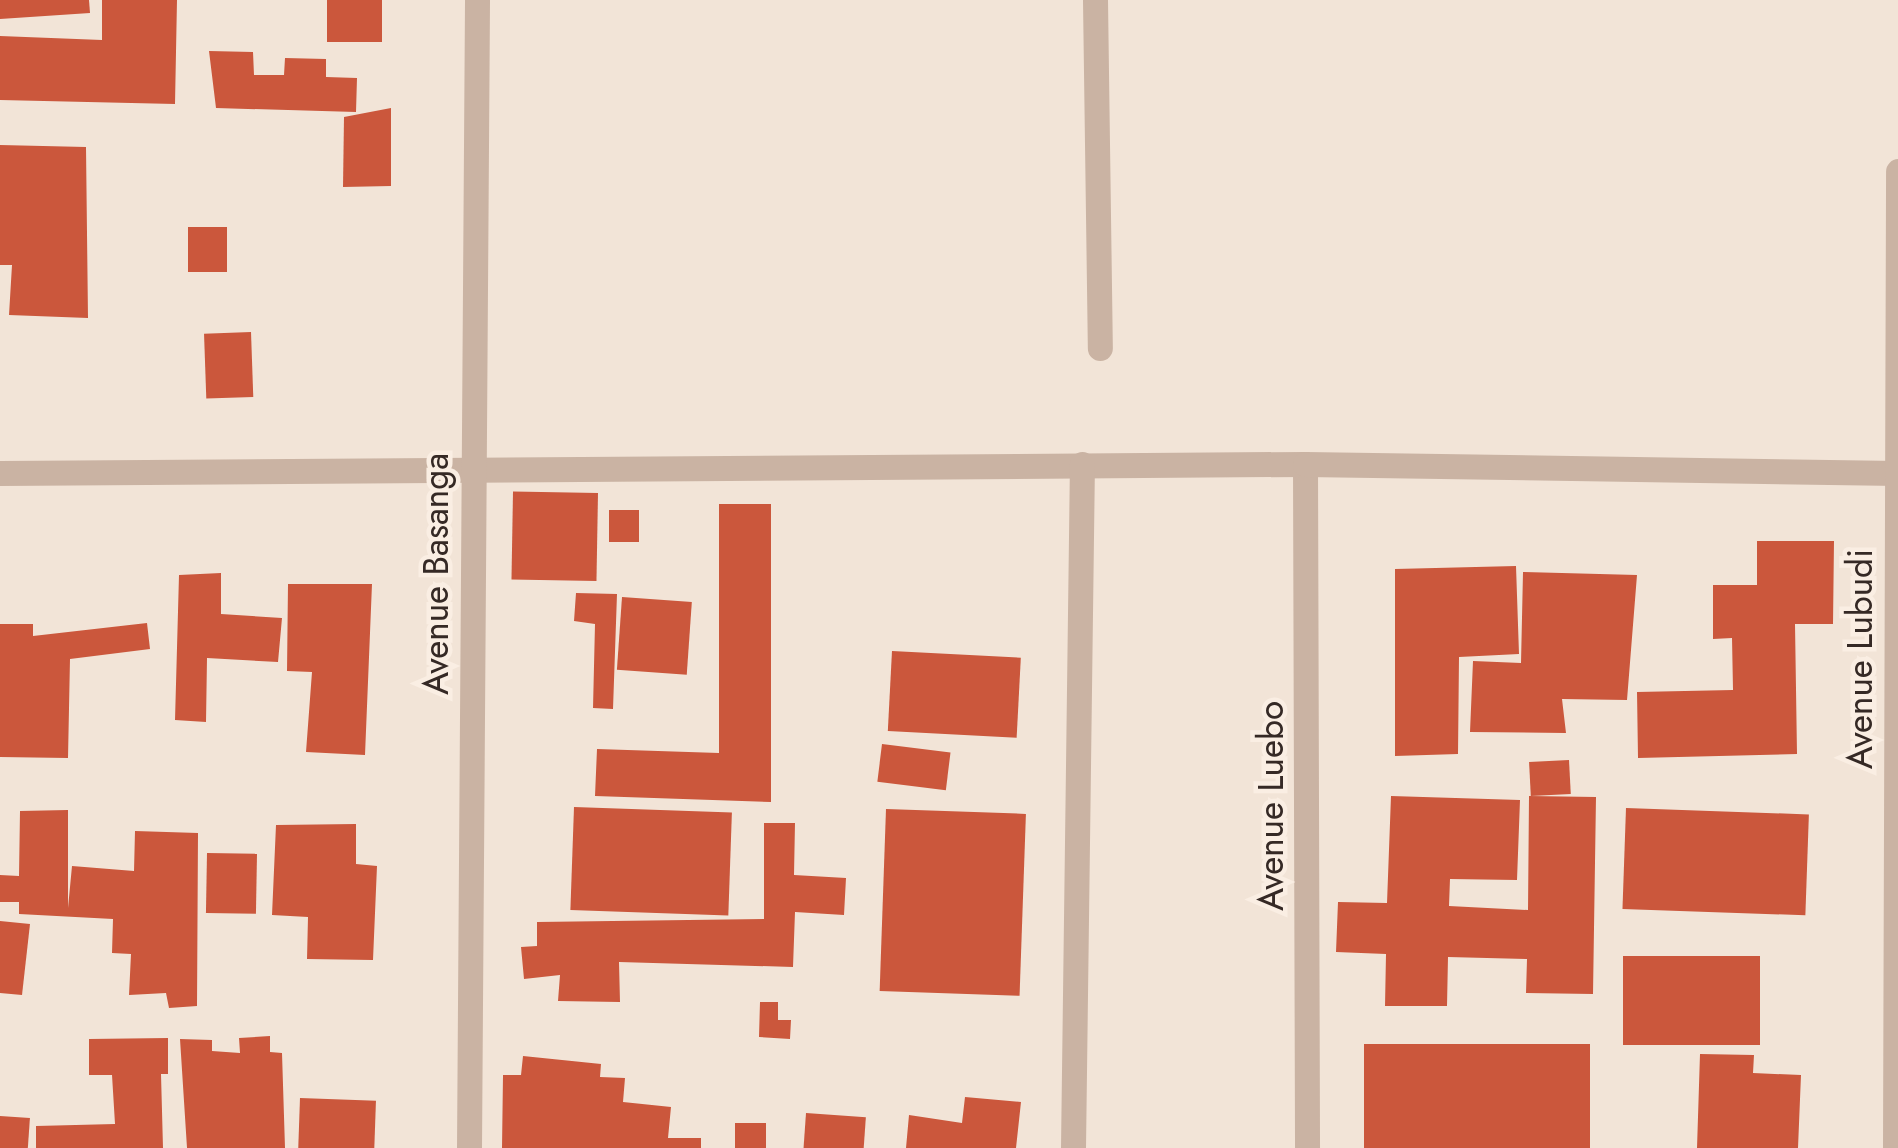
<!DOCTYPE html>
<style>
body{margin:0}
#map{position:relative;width:1898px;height:1148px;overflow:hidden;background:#f2e4d7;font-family:Jost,sans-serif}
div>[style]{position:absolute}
.building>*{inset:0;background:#cb573c;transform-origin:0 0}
.street>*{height:25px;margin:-12.5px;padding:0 12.5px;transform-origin:12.5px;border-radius:12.5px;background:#cab3a3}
span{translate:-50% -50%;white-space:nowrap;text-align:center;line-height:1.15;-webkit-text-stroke:9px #faeee3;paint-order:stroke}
.street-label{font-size:35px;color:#352925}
</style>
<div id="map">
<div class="building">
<div style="clip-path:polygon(0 0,89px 0,90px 13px,0 19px)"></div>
<div style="clip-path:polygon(102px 0,177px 0,175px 104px,0 100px,0 36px,102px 40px)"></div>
<div style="left:327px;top:0;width:55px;height:42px"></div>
<div style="clip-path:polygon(209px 51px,253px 52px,254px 75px,284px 75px,285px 58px,326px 59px,326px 77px,357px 78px,356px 112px,216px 108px)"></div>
<div style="clip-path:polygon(391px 108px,391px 186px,343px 187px,344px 117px)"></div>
<div style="clip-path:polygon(0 145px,86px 147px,88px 318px,9px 315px,12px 265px,0 265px)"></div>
<div style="left:188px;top:227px;width:39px;height:45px"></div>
<div style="left:251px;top:332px;width:65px;height:47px;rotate:88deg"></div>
<div style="left:598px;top:493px;width:88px;height:85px;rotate:91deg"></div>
<div style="clip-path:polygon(719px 504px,771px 504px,771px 802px,595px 796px,597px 749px,719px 753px)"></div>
<div style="left:609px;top:510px;width:30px;height:32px"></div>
<div style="clip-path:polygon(1757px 541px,1834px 541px,1833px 624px,1795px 624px,1797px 754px,1638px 758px,1637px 692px,1733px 690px,1732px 638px,1713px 639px,1713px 585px,1757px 585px)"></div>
<div style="clip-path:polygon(1516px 566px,1519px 654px,1459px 657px,1458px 754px,1395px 756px,1395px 569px)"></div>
<div style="clip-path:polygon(1523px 572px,1637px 575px,1627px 700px,1562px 699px,1566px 733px,1470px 732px,1473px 661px,1521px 663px)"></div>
<div style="clip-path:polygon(221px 573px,221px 614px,282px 618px,278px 662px,207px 658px,206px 722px,175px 720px,179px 575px)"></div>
<div style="clip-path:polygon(288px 584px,372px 584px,365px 755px,306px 752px,312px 672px,287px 671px)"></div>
<div style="clip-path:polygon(576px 593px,617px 594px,613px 709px,593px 708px,595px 624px,574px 621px)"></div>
<div style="left:622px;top:597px;width:70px;height:73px;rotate:4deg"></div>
<div style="clip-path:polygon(147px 623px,150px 649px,70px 659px,68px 758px,0 757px,0 624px,33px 624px,33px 636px)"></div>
<div style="left:892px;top:651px;width:129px;height:80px;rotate:3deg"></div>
<div style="left:882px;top:744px;width:69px;height:38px;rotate:7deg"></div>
<div style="left:1569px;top:760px;width:34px;height:40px;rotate:87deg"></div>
<div style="clip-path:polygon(1391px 796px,1520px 800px,1517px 880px,1450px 879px,1449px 906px,1528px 910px,1529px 796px,1596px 797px,1593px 994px,1526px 993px,1527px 959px,1448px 957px,1447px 1006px,1385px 1006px,1386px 954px,1336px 952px,1338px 902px,1387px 903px)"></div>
<div style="left:574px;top:807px;width:158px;height:103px;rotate:2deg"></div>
<div style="left:1626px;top:808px;width:183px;height:101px;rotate:2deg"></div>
<div style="left:886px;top:809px;width:140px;height:182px;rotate:2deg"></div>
<div style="clip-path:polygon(68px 810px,68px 908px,72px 866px,134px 871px,135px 831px,198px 833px,197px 1006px,169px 1008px,166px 993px,129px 995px,131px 954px,112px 953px,113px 919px,19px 914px,19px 902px,0 902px,0 875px,19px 876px,20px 811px)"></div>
<div style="clip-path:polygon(764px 823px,795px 823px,794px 875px,846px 878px,844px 915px,795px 912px,793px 967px,619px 962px,620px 1002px,558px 1001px,560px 975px,524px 979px,521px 947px,537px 946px,537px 922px,764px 919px)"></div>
<div style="clip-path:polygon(356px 824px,356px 864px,377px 866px,373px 960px,307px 959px,308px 917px,272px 915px,276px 825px)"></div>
<div style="left:207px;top:853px;width:50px;height:60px;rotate:1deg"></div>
<div style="clip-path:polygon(0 921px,30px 924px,22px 995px,0 993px)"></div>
<div style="left:1623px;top:956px;width:137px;height:89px"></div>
<div style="clip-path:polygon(760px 1002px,778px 1002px,778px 1020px,791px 1020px,790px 1039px,759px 1037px)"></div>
<div style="clip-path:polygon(270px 1036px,270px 1052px,282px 1053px,285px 1148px,187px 1148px,180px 1039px,212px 1040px,212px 1051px,240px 1053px,239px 1038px)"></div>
<div style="clip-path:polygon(168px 1038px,168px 1074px,161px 1074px,163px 1148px,36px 1148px,36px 1126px,115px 1124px,112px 1075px,89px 1075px,89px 1039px)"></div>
<div style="left:1364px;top:1044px;width:226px;height:104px"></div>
<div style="clip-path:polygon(1700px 1054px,1754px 1055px,1753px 1073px,1801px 1075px,1798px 1148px,1697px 1148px)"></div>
<div style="clip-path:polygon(523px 1056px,601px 1064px,600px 1077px,625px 1078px,623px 1102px,671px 1107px,668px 1138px,701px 1138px,701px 1148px,502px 1148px,503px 1075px,521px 1075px)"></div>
<div style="clip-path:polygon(965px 1097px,1021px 1102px,1016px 1148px,906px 1148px,909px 1115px,962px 1123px)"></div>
<div style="left:300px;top:1098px;width:76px;height:50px;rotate:2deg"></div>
<div style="left:806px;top:1113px;width:60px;height:35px;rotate:4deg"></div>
<div style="left:0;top:1116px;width:30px;height:32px;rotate:4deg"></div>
<div style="left:735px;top:1123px;width:31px;height:25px"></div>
</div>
<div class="street">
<div style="left:1095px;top:0;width:348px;rotate:89.2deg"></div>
<div style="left:1305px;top:464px;width:684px;rotate:89.83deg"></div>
<div style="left:0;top:473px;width:1305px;rotate:-0.4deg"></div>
<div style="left:1305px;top:464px;width:593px;rotate:0.87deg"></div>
<div style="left:469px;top:1148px;width:1148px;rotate:-89.6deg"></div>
<div style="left:1073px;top:1148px;width:684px;rotate:-89.25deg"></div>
<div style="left:1895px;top:1148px;width:977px;rotate:-89.82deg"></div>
</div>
<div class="street-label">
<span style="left:436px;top:574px;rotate:-90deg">Avenue Basanga</span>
<span style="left:1860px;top:659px;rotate:-90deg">Avenue Lubudi</span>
<span style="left:1271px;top:806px;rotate:-90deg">Avenue Luebo</span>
</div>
</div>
